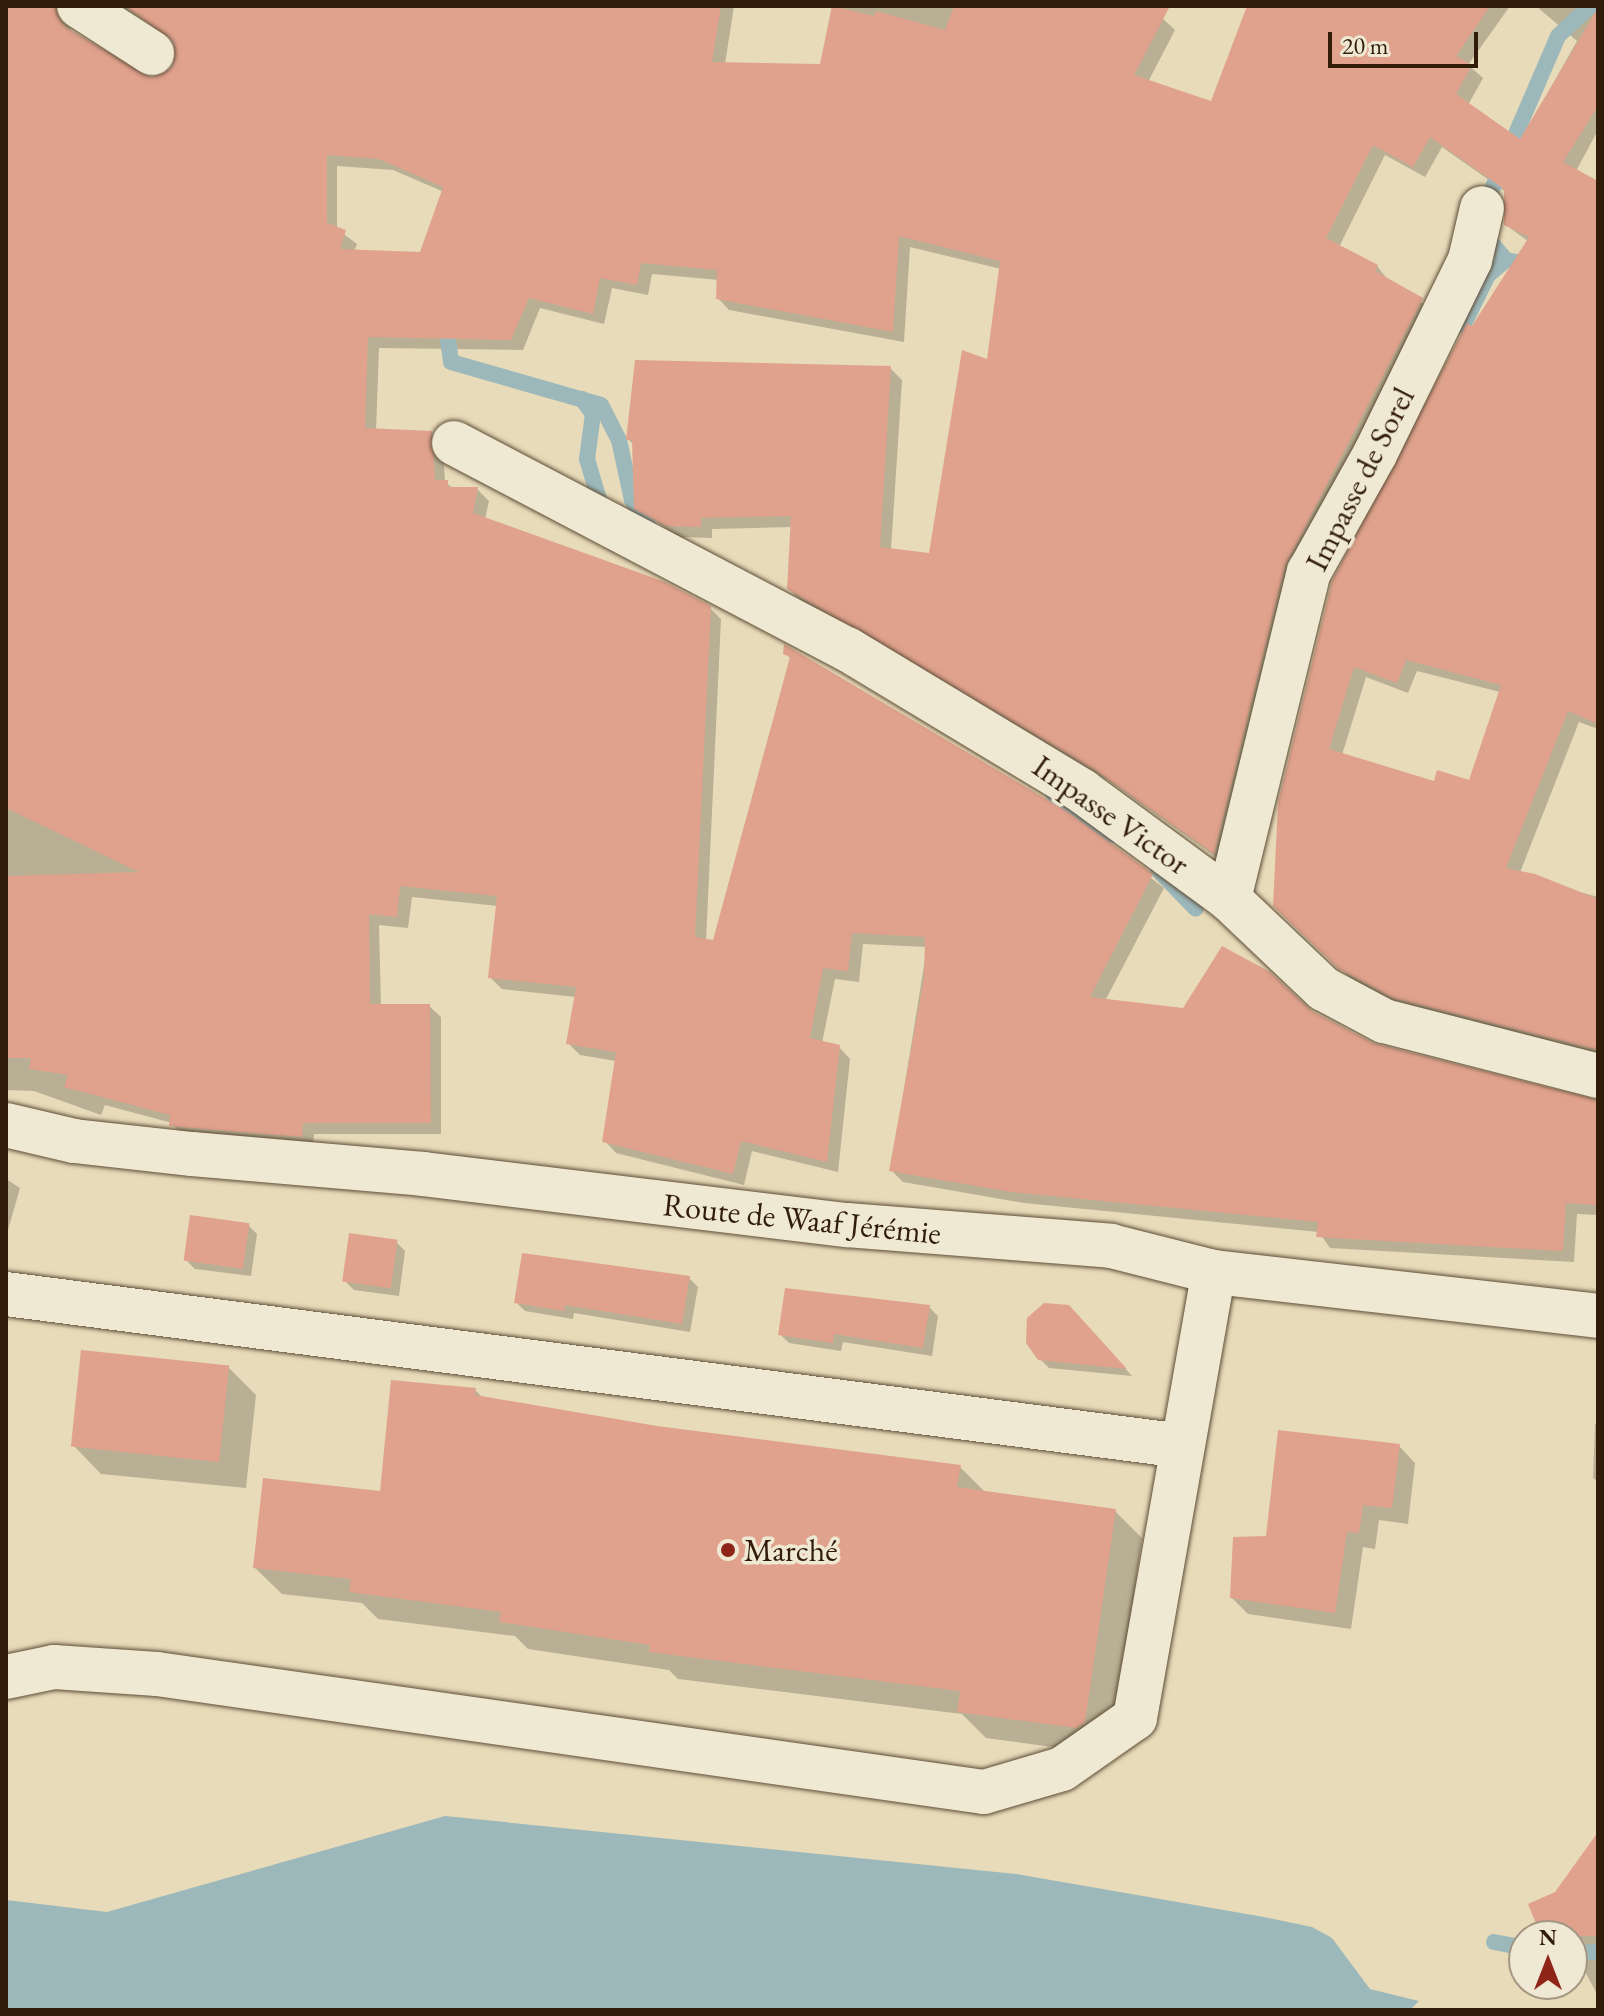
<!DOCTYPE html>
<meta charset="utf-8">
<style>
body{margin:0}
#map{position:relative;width:1604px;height:2016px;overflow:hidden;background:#e7dbb9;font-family:"EB Garamond",serif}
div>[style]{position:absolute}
.water>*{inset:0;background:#9db8bb}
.shadow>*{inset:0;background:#0003}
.stream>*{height:16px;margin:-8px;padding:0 8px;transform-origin:8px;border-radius:8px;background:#9db8bb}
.building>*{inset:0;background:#e0a28d;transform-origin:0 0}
.roads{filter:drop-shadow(0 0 2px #5e4c36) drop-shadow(0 0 2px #5e4c36)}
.minor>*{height:44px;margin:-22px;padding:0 22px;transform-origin:22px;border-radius:22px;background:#efe8d2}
.dots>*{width:22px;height:22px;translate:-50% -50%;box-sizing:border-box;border:4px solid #efe8d2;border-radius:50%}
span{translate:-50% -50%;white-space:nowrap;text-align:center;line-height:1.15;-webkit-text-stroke:7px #efe8d2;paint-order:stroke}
.street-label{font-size:32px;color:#311c0a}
.poi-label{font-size:32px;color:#311c0a}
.left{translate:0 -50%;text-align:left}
.frame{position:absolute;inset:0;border:8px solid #311c0a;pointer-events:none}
.north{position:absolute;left:1508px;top:1920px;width:80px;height:80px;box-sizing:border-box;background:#efe8d2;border:2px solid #a39682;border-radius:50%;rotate:0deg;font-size:22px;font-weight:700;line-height:32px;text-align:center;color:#311c0a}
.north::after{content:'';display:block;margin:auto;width:28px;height:36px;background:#8f2418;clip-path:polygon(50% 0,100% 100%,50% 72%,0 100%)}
.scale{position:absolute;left:1328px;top:32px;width:150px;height:36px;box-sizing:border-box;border:4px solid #311c0a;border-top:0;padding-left:10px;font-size:24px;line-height:28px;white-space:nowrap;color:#311c0a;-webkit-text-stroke:6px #efe8d2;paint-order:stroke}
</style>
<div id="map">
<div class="water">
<div style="clip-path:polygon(445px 1816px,1016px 1874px,1264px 1917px,1312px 1927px,1332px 1938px,1370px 1989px,1419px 2001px,1410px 2010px,6px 2010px,6px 1900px,107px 1912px)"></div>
</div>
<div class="shadow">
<div style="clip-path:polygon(evenodd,6px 6px,69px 6px,65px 19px,73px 34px,138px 76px,164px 78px,179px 55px,170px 37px,122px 6px,734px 6px,725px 64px,821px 66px,832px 6px,1149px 6px,1175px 30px,1148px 82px,1212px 104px,1249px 6px,1510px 6px,1468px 65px,1483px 78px,1468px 105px,1520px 142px,1577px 41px,1536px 6px,1598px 6px,1598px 130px,1576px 171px,1598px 183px,1598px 729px,1579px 722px,1519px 875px,1598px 897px,1598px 1060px,1407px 1008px,1353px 980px,1275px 906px,1280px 804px,1473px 329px,1529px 242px,1506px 225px,1506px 192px,1442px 147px,1425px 177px,1385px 155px,1339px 247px,1377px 266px,1388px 280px,1434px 311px,1296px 578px,1226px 864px,1109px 781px,801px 601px,789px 589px,793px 527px,712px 529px,712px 538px,679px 537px,636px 508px,634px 445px,628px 439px,890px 368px,902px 380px,891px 550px,931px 555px,988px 361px,1001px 269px,910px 247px,904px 342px,729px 310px,718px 298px,719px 280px,652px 274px,648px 295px,612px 288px,604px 324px,540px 308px,523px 350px,379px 348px,376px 431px,431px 433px,443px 445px,445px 482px,454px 489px,477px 489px,489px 501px,485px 519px,709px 607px,721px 619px,706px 941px,715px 942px,791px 659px,785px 653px,1067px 814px,1164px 888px,1105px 1001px,1184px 1010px,1311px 1013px,1372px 1045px,1598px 1100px,1598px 1215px,1577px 1214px,1574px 1262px,1330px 1248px,1319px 1232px,1024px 1203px,903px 1182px,891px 1170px,927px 947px,863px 944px,859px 982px,835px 979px,822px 1043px,839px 1047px,850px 1059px,838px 1172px,752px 1151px,744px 1185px,616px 1153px,605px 1141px,616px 1061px,580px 1055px,569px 1044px,576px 997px,502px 989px,490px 977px,498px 906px,412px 897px,408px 928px,379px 925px,381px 1006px,429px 1006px,441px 1017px,441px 1134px,314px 1134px,313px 1148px,183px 1137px,172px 1123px,105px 1105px,101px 1115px,34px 1091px,6px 1090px,6px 6px,337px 166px,393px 170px,444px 192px,421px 254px,354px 251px,357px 244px,337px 229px,337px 166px,6px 6px,1417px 671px,1500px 692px,1471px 782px,1435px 783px,1342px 755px,1366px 677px,1408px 693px,1417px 671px)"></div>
<div style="clip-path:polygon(6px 1179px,20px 1188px,8px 1230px,6px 1230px)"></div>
<div style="clip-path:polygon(248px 1225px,257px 1234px,251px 1276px,195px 1269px,186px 1260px)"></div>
<div style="clip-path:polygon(396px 1242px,405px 1251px,399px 1296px,354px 1290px,345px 1281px)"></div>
<div style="clip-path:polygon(689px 1278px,698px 1287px,690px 1332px,574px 1313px,573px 1319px,525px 1311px,516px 1302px)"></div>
<div style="clip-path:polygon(929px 1307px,938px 1316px,932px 1356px,843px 1342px,841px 1351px,789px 1343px,780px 1334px)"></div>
<div style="clip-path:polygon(1078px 1317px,1132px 1376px,1049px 1368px,1040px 1359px)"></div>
<div style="clip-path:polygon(228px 1367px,256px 1395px,246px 1488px,101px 1474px,74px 1446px)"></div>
<div style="clip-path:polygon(475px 1390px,483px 1398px,657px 1428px,960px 1467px,986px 1493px,1115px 1511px,1142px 1538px,1112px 1749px,1104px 1754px,986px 1738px,962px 1714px,678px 1679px,669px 1670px,528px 1649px,515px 1636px,378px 1619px,362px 1603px,282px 1594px,255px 1568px,382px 1493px)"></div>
<div style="clip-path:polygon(1595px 1424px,1598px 1424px,1598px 1482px,1593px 1478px)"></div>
<div style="clip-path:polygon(1399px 1446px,1415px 1463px,1408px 1524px,1379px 1520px,1375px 1549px,1363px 1547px,1351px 1629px,1248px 1614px,1232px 1598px)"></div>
<div style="clip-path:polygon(1598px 1864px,1598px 1996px,1572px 1947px,1572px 1936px,1543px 1936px,1557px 1894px)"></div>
</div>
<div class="stream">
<div style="left:1484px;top:208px;width:187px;rotate:-66.7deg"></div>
<div style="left:1558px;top:36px;width:44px;rotate:-43.2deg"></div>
<div style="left:1484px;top:234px;width:34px;rotate:50deg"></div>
<div style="left:1506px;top:260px;width:26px;rotate:11deg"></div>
<div style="left:445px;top:317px;width:45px;rotate:82.4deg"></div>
<div style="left:451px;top:362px;width:156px;rotate:16deg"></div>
<div style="left:601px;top:405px;width:39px;rotate:63deg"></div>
<div style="left:619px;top:440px;width:61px;rotate:77.8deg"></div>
<div style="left:632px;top:500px;width:36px;rotate:58deg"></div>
<div style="left:1463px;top:326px;width:57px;rotate:-63.9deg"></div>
<div style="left:1488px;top:275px;width:23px;rotate:-40deg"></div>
<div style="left:582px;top:399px;width:19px;rotate:54deg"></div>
<div style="left:593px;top:414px;width:45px;rotate:97.6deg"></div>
<div style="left:587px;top:459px;width:56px;rotate:73.5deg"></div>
<div style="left:1053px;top:794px;width:41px;rotate:43deg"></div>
<div style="left:1083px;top:822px;width:32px;rotate:24deg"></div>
<div style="left:1158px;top:870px;width:54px;rotate:45.7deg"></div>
<div style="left:1494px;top:1942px;width:31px;rotate:11deg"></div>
<div style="left:1572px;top:1953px;width:26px;rotate:-2deg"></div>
</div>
<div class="building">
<div style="clip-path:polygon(evenodd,6px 6px,54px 6px,65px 27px,152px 78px,173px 67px,174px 42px,125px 6px,721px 6px,712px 62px,820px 64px,832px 6px,874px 16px,876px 11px,945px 30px,954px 6px,1170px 6px,1134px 75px,1211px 101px,1247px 6px,1490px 6px,1456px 56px,1472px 65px,1456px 94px,1520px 139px,1598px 8px,1598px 106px,1563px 162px,1598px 181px,1598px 724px,1568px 711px,1506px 868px,1535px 874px,1598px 899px,1598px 1050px,1393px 998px,1339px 969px,1273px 906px,1278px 803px,1332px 581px,1467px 323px,1472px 326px,1529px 237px,1504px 225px,1504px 189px,1430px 137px,1413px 167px,1373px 145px,1326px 238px,1378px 265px,1375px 271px,1423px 298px,1285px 566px,1214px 854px,1095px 770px,787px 589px,791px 516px,701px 518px,701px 527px,666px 526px,634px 509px,632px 440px,626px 440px,635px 360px,891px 366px,880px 547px,929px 553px,962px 350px,987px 359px,1000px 261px,899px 236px,893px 332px,716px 299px,717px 270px,641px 263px,637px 285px,600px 278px,593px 314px,529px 298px,511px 340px,368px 337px,365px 428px,432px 431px,435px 480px,448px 480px,448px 487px,478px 487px,473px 513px,665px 582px,711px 606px,695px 937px,713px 940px,790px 657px,783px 654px,784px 644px,1068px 812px,1153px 874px,1090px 997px,1183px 1008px,1222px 946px,1270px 972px,1312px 1011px,1373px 1043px,1598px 1100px,1598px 1205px,1566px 1203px,1563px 1251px,1316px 1237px,1318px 1222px,1011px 1192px,889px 1171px,924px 978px,925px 937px,852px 933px,848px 971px,823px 968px,810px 1038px,840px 1045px,827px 1162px,741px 1141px,733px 1174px,602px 1142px,616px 1052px,566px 1044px,576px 987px,488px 978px,497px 896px,400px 886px,397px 917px,369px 914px,370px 1004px,430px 1004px,431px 1123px,303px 1123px,302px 1137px,169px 1126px,170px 1115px,64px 1087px,68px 1075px,29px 1069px,31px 1058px,6px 1058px,6px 876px,139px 872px,6px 808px,6px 6px,327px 155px,379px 159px,443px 187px,420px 252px,340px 249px,346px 230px,327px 223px,327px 155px,6px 6px,1406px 660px,1501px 685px,1469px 780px,1437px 770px,1434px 781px,1329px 749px,1354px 667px,1397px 683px,1406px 660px)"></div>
<div style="left:190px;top:1215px;width:60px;height:46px;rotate:8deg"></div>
<div style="left:349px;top:1233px;width:49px;height:49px;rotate:8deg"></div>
<div style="clip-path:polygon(522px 1253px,690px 1276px,682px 1324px,565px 1305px,564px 1311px,514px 1303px)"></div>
<div style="clip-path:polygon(785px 1288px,930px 1305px,923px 1348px,834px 1334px,833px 1343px,778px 1335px)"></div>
<div style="clip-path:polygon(1044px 1303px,1069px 1305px,1127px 1369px,1038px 1360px,1026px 1343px,1027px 1318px)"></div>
<div style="left:81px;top:1350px;width:149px;height:97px;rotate:6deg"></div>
<div style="clip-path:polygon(391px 1380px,476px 1388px,475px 1395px,657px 1426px,961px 1465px,957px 1487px,1116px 1509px,1085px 1722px,1077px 1728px,957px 1712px,960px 1691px,649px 1652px,650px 1645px,499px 1622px,501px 1612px,349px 1592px,351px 1579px,253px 1568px,263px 1478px,380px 1491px)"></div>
<div style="clip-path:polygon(1278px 1430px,1400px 1444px,1392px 1508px,1363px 1505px,1359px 1533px,1347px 1532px,1335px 1613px,1230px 1598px,1233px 1537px,1266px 1536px)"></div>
<div style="clip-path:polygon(1598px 1832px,1598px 1936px,1541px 1936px,1528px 1904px,1555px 1892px)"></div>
</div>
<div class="roads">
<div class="minor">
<div style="left:79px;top:6px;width:87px;rotate:32.8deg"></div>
<div style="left:454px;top:443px;width:444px;rotate:27.7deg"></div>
<div style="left:847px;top:649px;width:275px;rotate:31.1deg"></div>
<div style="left:1082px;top:791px;width:182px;rotate:36.3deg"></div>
<div style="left:1229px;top:899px;width:131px;rotate:43.5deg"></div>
<div style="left:1324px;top:989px;width:68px;rotate:28.1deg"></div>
<div style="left:1384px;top:1021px;width:221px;rotate:14.4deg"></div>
<div style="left:1229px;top:899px;width:337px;rotate:-76.3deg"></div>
<div style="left:1309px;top:572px;width:135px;rotate:-60.8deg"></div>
<div style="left:1375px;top:454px;width:216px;rotate:-63.9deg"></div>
<div style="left:1470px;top:260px;width:53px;rotate:-77deg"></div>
<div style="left:6px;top:1125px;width:70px;rotate:13.2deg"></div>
<div style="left:74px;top:1141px;width:119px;rotate:6.3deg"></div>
<div style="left:192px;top:1154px;width:232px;rotate:4.9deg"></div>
<div style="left:423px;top:1174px;width:427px;rotate:6.9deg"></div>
<div style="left:847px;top:1225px;width:265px;rotate:4.5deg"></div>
<div style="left:1111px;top:1246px;width:106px;rotate:14.2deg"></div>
<div style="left:1214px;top:1272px;width:387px;rotate:6.5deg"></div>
<div style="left:6px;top:1294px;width:1186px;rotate:7.36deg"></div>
<div style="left:6px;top:1677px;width:49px;rotate:-11.8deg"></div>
<div style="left:54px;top:1667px;width:103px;rotate:3.9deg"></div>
<div style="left:157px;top:1674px;width:835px;rotate:8.12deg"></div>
<div style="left:984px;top:1792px;width:81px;rotate:-16.4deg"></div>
<div style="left:1062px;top:1769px;width:89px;rotate:-34.9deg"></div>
<div style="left:1135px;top:1718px;width:453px;rotate:-80deg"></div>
</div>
</div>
<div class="dots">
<div style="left:728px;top:1550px;background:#8f2418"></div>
</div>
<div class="street-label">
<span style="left:1360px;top:479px;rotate:-63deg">Impasse de Sorel</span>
<span style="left:1111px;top:815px;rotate:35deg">Impasse Victor</span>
<span style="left:802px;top:1219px;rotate:6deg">Route de Waaf Jérémie</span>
</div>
<div class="poi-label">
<span class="left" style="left:744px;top:1550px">Marché</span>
</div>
<div class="frame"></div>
<div class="north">N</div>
<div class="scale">20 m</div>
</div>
